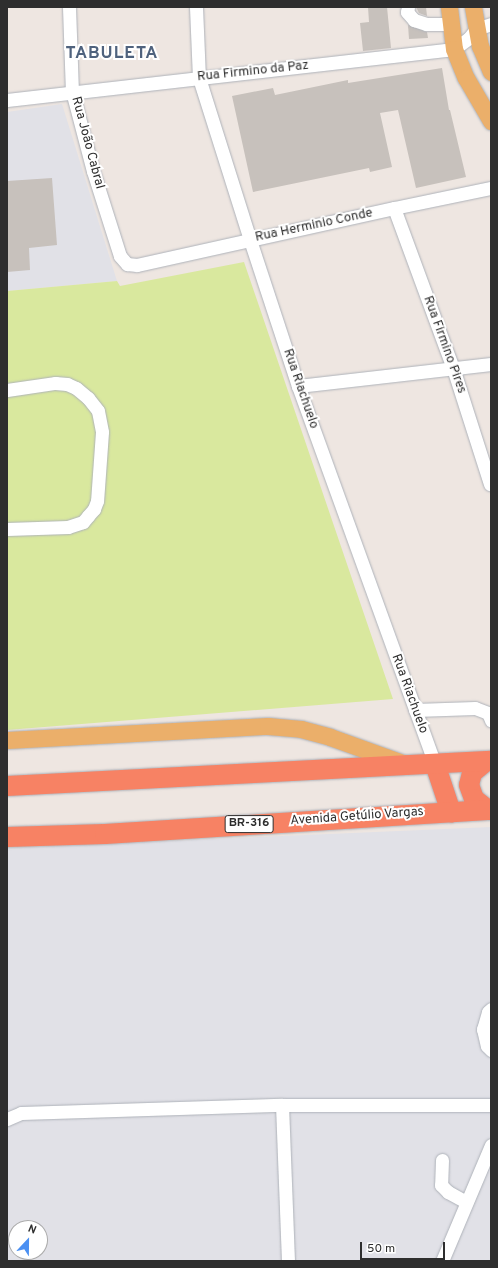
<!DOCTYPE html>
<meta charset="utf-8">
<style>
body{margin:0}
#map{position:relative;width:498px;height:1268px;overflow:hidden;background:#eee6e1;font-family:Overpass,sans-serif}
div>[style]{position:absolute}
.industrial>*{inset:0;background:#e1e1e7}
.pitch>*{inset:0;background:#d9e89e}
.building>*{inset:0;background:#c7c1bc}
.roads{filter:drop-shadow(0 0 1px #aeb2b9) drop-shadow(0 0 1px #aeb2b9)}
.minor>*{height:13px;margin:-6.5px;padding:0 6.5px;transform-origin:6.5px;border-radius:6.5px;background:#fff}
.major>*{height:17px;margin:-8.5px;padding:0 8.5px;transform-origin:8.5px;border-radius:8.5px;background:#ebaf6a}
.highway>*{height:20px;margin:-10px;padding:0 10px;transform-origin:10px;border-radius:10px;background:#f78264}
span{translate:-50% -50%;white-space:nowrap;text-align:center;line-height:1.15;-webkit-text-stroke:4px #fff;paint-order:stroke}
.shield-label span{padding:1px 3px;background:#fff;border:1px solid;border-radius:3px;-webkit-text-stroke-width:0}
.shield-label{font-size:12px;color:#2e2e2e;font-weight:700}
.street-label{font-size:13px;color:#2e2e2e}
.district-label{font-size:17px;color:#4f627d;font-weight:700;letter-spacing:1px}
.frame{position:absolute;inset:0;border:8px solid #2e2e2e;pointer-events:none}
.north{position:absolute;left:8px;top:1220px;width:40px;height:40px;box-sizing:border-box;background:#fff;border:1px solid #ababab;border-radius:50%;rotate:22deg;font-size:11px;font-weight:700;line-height:16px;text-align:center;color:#2e2e2e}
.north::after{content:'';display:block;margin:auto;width:14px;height:18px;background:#4b90f2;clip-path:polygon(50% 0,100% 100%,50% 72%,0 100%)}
.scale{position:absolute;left:360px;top:1242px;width:85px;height:18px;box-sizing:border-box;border:2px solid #2e2e2e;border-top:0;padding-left:5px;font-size:12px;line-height:14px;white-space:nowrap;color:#2e2e2e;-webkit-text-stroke:3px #fff;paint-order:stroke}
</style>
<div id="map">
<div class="industrial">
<div style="clip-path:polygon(62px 104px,117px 281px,7px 291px,7px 112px)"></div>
<div style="clip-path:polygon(evenodd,491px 827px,491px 1261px,7px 1261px,7px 848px,491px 827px,16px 1228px,40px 1228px,40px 1252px,16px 1252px,16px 1228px)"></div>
</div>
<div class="pitch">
<div style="clip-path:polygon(244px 262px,393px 699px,7px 730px,7px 291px,117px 281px,120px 286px)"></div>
</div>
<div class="building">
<div style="clip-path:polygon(368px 7px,387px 7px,391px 48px,363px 51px,360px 23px,369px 22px)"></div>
<div style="clip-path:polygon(416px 7px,426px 7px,427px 16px,419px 13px)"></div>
<div style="clip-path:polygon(408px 25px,427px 32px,428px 38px,409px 39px)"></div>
<div style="clip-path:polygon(442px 68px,449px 110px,450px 110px,466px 177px,416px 188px,398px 110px,380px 113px,392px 167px,370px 172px,369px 168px,253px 192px,232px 96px,273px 88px,275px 95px,348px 80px,348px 83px)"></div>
<div style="clip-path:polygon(52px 178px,57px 245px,29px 248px,30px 270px,7px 272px,7px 181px)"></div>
</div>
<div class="roads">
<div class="minor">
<div style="left:69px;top:7px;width:84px;rotate:88deg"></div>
<div style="left:72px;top:91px;width:83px;rotate:75.3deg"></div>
<div style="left:93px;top:171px;width:89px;rotate:72.4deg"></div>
<div style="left:120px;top:256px;width:11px;rotate:49deg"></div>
<div style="left:127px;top:264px;width:10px;rotate:6deg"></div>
<div style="left:137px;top:265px;width:263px;rotate:-12.5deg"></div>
<div style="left:394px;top:208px;width:99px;rotate:-11.7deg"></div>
<div style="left:196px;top:7px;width:71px;rotate:87.6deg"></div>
<div style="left:199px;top:78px;width:170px;rotate:72.5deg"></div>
<div style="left:250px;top:240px;width:154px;rotate:71.8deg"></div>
<div style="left:298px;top:386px;width:402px;rotate:70.1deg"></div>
<div style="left:408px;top:7px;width:5px;rotate:101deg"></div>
<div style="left:407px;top:12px;width:11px;rotate:49deg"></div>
<div style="left:414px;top:20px;width:13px;rotate:18deg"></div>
<div style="left:426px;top:24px;width:25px"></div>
<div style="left:7px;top:100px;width:450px;rotate:-6.5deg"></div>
<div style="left:454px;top:49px;width:19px;rotate:-36deg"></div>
<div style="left:469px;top:38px;width:11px;rotate:-52deg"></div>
<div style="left:476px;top:29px;width:16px;rotate:-18deg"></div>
<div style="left:394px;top:208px;width:171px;rotate:69.8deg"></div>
<div style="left:453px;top:368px;width:122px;rotate:72.3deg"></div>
<div style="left:298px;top:386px;width:194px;rotate:-6.5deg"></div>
<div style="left:7px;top:390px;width:49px;rotate:-8.3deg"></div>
<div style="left:55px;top:383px;width:12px;rotate:5deg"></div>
<div style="left:67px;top:384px;width:10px;rotate:24deg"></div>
<div style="left:76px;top:388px;width:16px;rotate:40deg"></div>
<div style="left:88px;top:398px;width:16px;rotate:52deg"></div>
<div style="left:98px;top:411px;width:21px;rotate:79deg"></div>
<div style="left:102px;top:432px;width:69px;rotate:94.1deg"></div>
<div style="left:97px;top:501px;width:9px;rotate:111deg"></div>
<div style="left:94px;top:509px;width:9px;rotate:131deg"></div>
<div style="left:88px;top:516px;width:8px;rotate:130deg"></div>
<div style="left:83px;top:522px;width:16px;rotate:162deg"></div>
<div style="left:68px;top:527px;width:61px;rotate:178.1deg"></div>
<div style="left:415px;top:710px;width:60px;rotate:-1.9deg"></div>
<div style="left:475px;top:708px;width:14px;rotate:21deg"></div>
<div style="left:488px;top:713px;width:8px;rotate:67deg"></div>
<div style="left:491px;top:1009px;width:4px;rotate:135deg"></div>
<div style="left:488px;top:1012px;width:18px;rotate:106deg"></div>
<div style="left:483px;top:1029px;width:17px;rotate:77deg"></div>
<div style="left:487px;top:1046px;width:6px;rotate:45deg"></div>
<div style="left:282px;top:1105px;width:156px;rotate:87.8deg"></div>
<div style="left:7px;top:1119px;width:15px;rotate:-23deg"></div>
<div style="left:21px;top:1113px;width:261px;rotate:-1.8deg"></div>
<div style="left:282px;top:1105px;width:209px"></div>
<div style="left:442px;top:1160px;width:25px;rotate:92deg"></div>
<div style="left:441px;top:1185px;width:10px;rotate:45deg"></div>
<div style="left:448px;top:1192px;width:21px;rotate:29deg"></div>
<div style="left:442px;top:1261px;width:126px;rotate:-67.1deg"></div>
</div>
<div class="major">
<div style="left:449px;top:7px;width:42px;rotate:83.2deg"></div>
<div style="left:454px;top:49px;width:31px;rotate:68deg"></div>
<div style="left:466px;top:78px;width:50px;rotate:59.8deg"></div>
<div style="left:473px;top:7px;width:40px;rotate:80deg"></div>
<div style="left:480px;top:46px;width:28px;rotate:67deg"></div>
<div style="left:7px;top:740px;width:261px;rotate:-3.1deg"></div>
<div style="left:268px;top:726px;width:33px;rotate:5deg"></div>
<div style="left:301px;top:729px;width:30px;rotate:15deg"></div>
<div style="left:330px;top:737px;width:80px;rotate:19.8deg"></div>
</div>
<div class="highway">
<div style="left:485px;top:762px;width:17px;rotate:140deg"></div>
<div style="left:472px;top:773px;width:12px;rotate:104deg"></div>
<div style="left:469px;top:785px;width:15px;rotate:70deg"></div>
<div style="left:474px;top:799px;width:18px;rotate:38deg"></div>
<div style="left:435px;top:764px;width:51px;rotate:71.6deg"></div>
<div style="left:7px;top:786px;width:485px;rotate:-3deg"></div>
<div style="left:7px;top:837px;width:98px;rotate:-1.8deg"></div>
<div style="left:105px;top:834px;width:387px;rotate:-3.6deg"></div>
</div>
</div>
<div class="shield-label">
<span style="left:249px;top:824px">BR-316</span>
</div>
<div class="street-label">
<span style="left:253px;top:72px;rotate:-6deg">Rua Firmino da Paz</span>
<span style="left:87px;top:143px;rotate:75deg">Rua João Cabral</span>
<span style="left:314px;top:226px;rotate:-12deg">Rua Herminio Conde</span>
<span style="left:444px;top:345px;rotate:70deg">Rua Firmino Pires</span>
<span style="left:300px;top:389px;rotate:71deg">Rua Riachuelo</span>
<span style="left:409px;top:694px;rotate:70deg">Rua Riachuelo</span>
<span style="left:357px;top:817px;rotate:-4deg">Avenida Getúlio Vargas</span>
</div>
<div class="district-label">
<span style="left:112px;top:55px">TABULETA</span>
</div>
<div class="frame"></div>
<div class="north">N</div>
<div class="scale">50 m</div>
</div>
